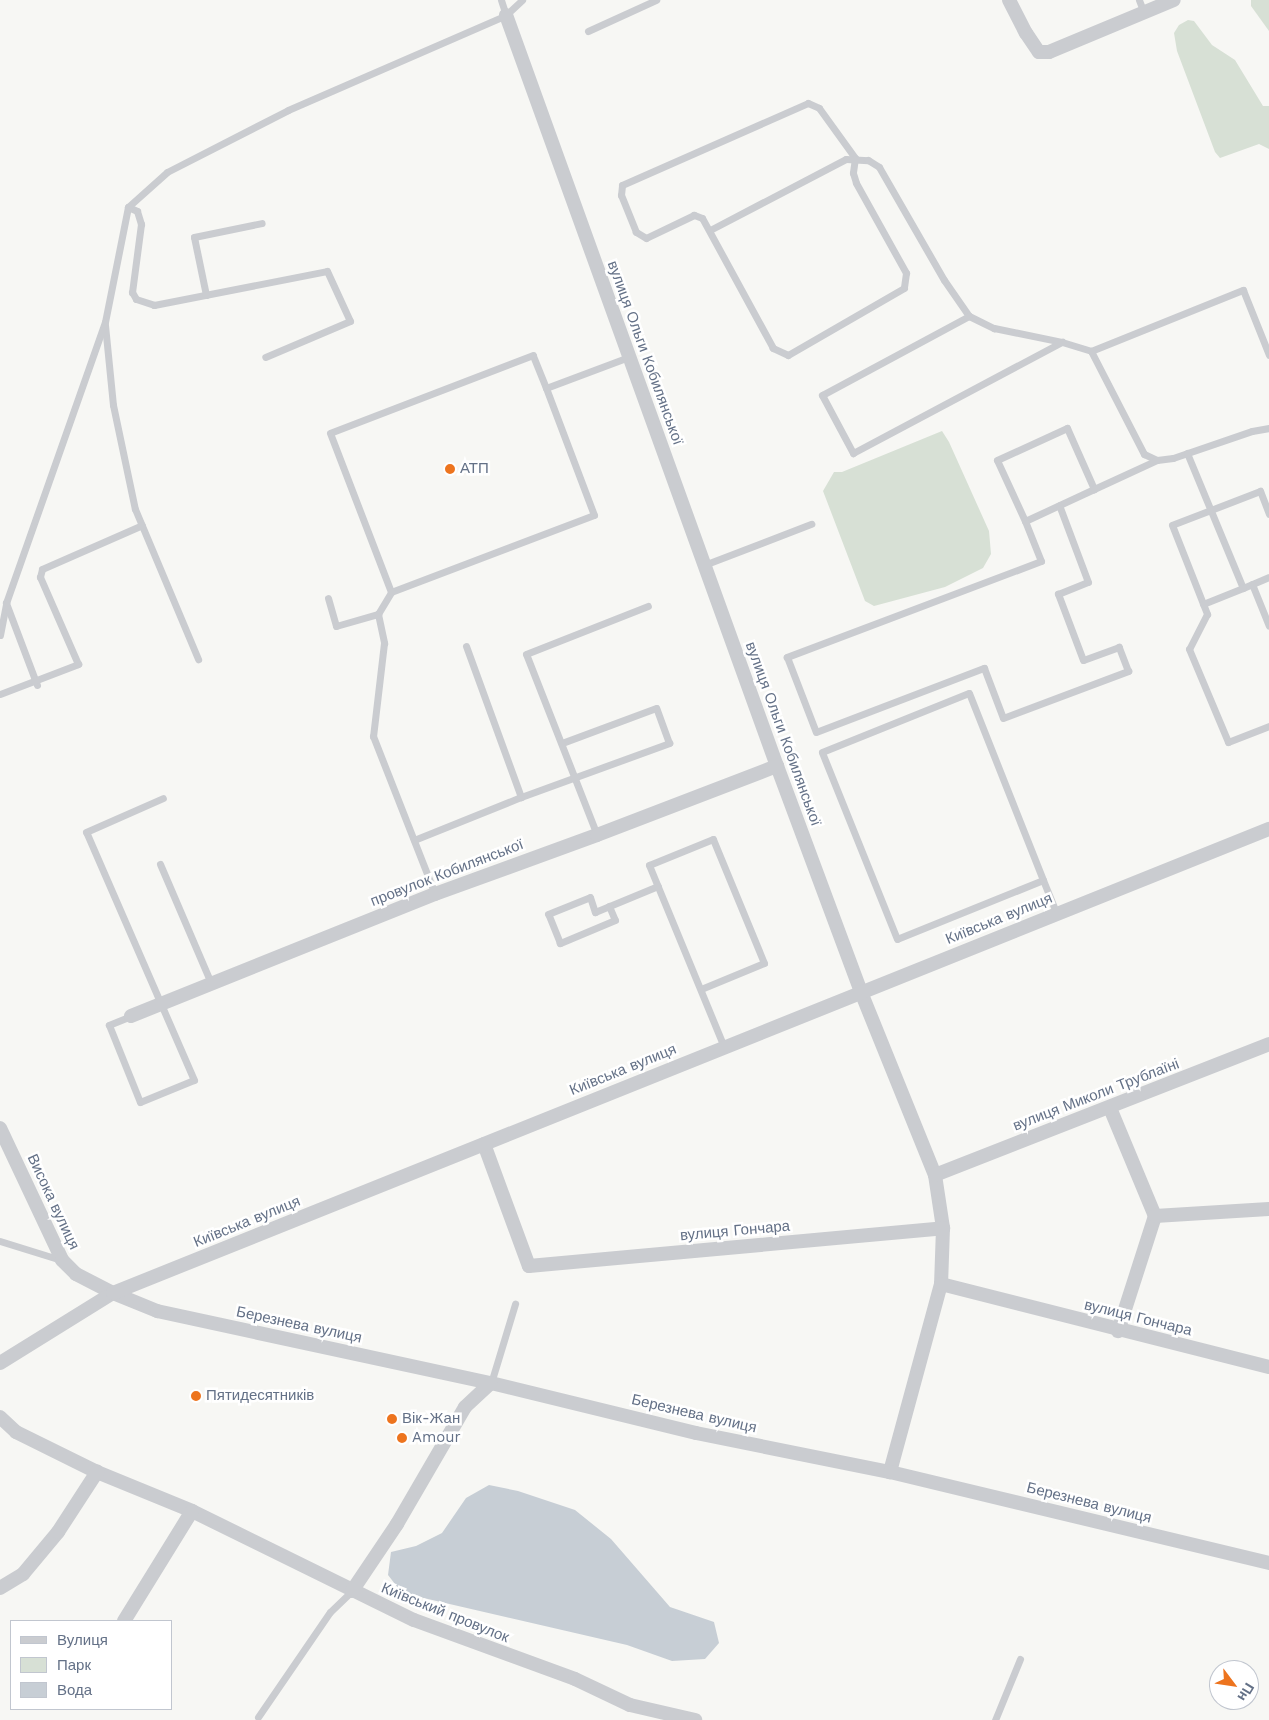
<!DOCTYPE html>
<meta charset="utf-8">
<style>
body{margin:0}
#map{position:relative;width:1269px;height:1720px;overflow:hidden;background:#f7f7f4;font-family:"Work Sans",sans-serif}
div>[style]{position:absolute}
.green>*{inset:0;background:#d7e0d5}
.water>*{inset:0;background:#c7ced5}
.lane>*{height:7px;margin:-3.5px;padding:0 3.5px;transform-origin:3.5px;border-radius:3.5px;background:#caccd0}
.street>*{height:14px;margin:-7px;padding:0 7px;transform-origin:7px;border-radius:7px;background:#caccd0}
.dots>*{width:14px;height:14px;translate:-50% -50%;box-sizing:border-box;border:2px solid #fff;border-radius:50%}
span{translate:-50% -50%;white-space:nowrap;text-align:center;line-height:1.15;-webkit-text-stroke:5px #fff;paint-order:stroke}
.street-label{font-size:15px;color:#647187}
.poi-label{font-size:15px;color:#647187}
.left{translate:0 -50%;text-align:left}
.legend{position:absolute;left:10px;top:1620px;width:162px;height:90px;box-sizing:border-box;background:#fff;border:1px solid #c1c6cf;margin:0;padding:6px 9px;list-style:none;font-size:15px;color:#647187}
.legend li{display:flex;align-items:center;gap:10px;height:25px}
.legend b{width:25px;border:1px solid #c1c6cf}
.north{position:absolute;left:1209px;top:1660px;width:50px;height:50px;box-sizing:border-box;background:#fff;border:1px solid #c1c6cf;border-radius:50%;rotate:121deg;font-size:14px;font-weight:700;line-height:20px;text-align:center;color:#647187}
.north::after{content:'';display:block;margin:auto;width:18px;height:22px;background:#ed741e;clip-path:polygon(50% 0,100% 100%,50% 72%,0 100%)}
</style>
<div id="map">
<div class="green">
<div style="clip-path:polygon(1251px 0,1269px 0,1269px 31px,1251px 6px)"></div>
<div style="clip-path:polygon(1188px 20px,1194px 21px,1212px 45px,1235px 60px,1263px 106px,1269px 106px,1269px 149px,1259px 144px,1220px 158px,1215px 152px,1177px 51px,1174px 33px,1179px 25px)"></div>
<div style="clip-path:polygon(942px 431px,949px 442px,989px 531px,991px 554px,983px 568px,945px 587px,874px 606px,865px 601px,823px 491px,834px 472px,842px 472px)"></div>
</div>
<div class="water">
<div style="clip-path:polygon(489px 1485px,518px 1491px,575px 1510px,611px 1539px,670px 1607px,714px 1622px,719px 1643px,705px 1659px,672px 1661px,627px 1645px,402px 1593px,388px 1575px,391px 1552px,416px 1546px,442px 1533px,466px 1498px)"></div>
</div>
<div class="lane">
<div style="left:501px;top:0;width:16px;rotate:72deg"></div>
<div style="left:1139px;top:0;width:14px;rotate:69deg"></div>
<div style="left:588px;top:31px;width:75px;rotate:-24.5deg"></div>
<div style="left:808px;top:103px;width:12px;rotate:24deg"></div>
<div style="left:819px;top:108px;width:62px;rotate:54.2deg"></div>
<div style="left:855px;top:158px;width:15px;rotate:98deg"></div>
<div style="left:853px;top:173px;width:10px;rotate:73deg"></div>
<div style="left:856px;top:183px;width:103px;rotate:60.9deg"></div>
<div style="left:906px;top:273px;width:15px;rotate:98deg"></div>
<div style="left:904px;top:288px;width:134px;rotate:150deg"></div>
<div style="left:788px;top:355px;width:17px;rotate:-155deg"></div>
<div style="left:773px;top:348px;width:148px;rotate:-118.6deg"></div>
<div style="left:702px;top:218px;width:9px;rotate:-159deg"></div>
<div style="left:694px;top:215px;width:53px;rotate:154.4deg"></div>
<div style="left:646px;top:238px;width:12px;rotate:-149deg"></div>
<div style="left:636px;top:232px;width:40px;rotate:-112deg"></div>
<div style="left:621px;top:195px;width:10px;rotate:-84deg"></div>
<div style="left:622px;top:185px;width:203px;rotate:-23.8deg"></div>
<div style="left:128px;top:207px;width:10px;rotate:24deg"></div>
<div style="left:137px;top:211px;width:14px;rotate:73deg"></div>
<div style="left:141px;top:224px;width:69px;rotate:97.5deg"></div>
<div style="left:132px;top:292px;width:8px;rotate:60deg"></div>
<div style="left:136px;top:299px;width:19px;rotate:18deg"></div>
<div style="left:154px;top:305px;width:176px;rotate:-11.1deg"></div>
<div style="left:327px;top:271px;width:55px;rotate:65.3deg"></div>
<div style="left:350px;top:321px;width:92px;rotate:157deg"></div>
<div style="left:710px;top:230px;width:153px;rotate:-27.6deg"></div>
<div style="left:846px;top:159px;width:22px;rotate:3deg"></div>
<div style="left:868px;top:160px;width:13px;rotate:32deg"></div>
<div style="left:879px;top:167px;width:130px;rotate:60.1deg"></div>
<div style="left:944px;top:280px;width:44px;rotate:55.2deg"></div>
<div style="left:969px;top:316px;width:28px;rotate:26deg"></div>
<div style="left:994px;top:328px;width:69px;rotate:11.6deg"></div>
<div style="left:1062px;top:342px;width:30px;rotate:17deg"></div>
<div style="left:1091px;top:351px;width:116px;rotate:62.8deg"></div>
<div style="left:1144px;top:454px;width:14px;rotate:25deg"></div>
<div style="left:1157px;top:460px;width:16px;rotate:-7deg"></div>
<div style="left:1173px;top:458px;width:83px;rotate:-18.9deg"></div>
<div style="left:1252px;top:431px;width:17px;rotate:-10deg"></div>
<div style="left:206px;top:295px;width:59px;rotate:-101.7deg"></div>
<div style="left:194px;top:237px;width:69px;rotate:-11.6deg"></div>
<div style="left:969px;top:316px;width:167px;rotate:151.7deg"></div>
<div style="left:822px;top:395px;width:66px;rotate:61.9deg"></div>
<div style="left:853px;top:453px;width:237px;rotate:-28deg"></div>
<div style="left:105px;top:325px;width:80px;rotate:84.3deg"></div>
<div style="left:113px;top:405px;width:106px;rotate:78.1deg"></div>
<div style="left:135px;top:509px;width:163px;rotate:67.2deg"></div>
<div style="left:1091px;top:351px;width:164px;rotate:-21.9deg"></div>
<div style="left:1243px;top:290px;width:70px;rotate:68.2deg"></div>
<div style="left:546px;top:388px;width:35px;rotate:-112deg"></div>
<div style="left:533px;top:355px;width:217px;rotate:159deg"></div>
<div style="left:330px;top:433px;width:170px;rotate:69deg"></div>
<div style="left:391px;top:592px;width:217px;rotate:-20.8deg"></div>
<div style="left:594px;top:515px;width:136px;rotate:-110.7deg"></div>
<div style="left:546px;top:388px;width:89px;rotate:-20.5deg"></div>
<div style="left:1187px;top:453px;width:146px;rotate:67.5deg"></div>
<div style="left:1243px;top:588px;width:28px;rotate:-23deg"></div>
<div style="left:1094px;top:489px;width:76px;rotate:155.1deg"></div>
<div style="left:1025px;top:521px;width:67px;rotate:-114.7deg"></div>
<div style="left:997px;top:460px;width:77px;rotate:-24.6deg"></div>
<div style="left:1067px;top:428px;width:67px;rotate:66.1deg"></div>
<div style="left:1094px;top:489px;width:69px;rotate:-24.7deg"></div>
<div style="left:1269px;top:514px;width:25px;rotate:-111deg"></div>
<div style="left:1260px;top:491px;width:94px;rotate:158.9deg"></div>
<div style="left:1172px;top:525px;width:96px;rotate:68.5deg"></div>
<div style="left:1207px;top:614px;width:39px;rotate:117deg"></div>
<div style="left:1189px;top:649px;width:101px;rotate:67.2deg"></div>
<div style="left:1228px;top:742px;width:44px;rotate:-21.3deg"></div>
<div style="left:1025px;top:521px;width:43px;rotate:68.2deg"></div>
<div style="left:1041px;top:561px;width:272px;rotate:159.3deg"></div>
<div style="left:787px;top:657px;width:80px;rotate:68.9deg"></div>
<div style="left:816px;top:732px;width:180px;rotate:-20.9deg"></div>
<div style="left:984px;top:668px;width:53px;rotate:69.2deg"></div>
<div style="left:1003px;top:718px;width:134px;rotate:-20.6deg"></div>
<div style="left:1128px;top:671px;width:26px;rotate:-111deg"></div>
<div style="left:1119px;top:647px;width:38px;rotate:160deg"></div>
<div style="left:1083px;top:660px;width:71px;rotate:-110.7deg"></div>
<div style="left:1058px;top:594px;width:32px;rotate:-22deg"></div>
<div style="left:1088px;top:582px;width:82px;rotate:-110.6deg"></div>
<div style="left:704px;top:565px;width:115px;rotate:-21deg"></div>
<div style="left:1252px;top:584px;width:45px;rotate:68deg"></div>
<div style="left:328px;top:598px;width:29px;rotate:74deg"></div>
<div style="left:336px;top:626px;width:44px;rotate:-15.9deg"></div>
<div style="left:378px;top:614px;width:26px;rotate:-59deg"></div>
<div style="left:1203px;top:604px;width:43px;rotate:-21.8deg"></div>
<div style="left:378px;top:614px;width:30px;rotate:78deg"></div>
<div style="left:384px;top:643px;width:94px;rotate:96.7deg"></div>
<div style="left:373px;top:736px;width:170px;rotate:68.6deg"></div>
<div style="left:0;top:635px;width:33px;rotate:-79deg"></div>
<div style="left:466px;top:646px;width:161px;rotate:70deg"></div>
<div style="left:521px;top:797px;width:158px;rotate:-20deg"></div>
<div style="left:669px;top:743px;width:37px;rotate:-110deg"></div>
<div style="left:656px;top:708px;width:100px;rotate:159.6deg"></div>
<div style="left:37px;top:685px;width:88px;rotate:-110.7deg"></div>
<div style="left:6px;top:603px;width:298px;rotate:-70.6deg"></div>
<div style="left:105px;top:322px;width:117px;rotate:-78.7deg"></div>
<div style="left:128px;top:207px;width:52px;rotate:-41.9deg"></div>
<div style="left:167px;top:172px;width:136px;rotate:-27.1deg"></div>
<div style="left:288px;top:110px;width:238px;rotate:-23.5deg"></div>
<div style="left:506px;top:15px;width:22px;rotate:-43deg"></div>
<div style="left:0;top:694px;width:84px;rotate:-21deg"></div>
<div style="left:78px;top:664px;width:95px;rotate:-113.6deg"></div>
<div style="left:40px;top:577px;width:8px;rotate:-76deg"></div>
<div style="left:42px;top:569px;width:109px;rotate:-23.7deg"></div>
<div style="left:597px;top:835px;width:194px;rotate:-111.4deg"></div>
<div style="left:526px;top:654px;width:131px;rotate:-21.5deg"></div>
<div style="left:414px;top:840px;width:115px;rotate:-21.9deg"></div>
<div style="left:160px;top:864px;width:129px;rotate:66.8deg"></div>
<div style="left:1043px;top:880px;width:157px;rotate:158deg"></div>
<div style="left:897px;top:939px;width:201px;rotate:-111.9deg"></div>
<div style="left:822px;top:752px;width:158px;rotate:-21.9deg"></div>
<div style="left:969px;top:693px;width:201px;rotate:68.4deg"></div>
<div style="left:1043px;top:880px;width:37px;rotate:68deg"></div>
<div style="left:609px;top:906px;width:15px;rotate:67deg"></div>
<div style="left:615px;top:920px;width:60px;rotate:157.3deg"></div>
<div style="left:560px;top:943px;width:31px;rotate:-112deg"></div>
<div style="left:548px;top:914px;width:45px;rotate:-22deg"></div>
<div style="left:590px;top:897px;width:16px;rotate:72deg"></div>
<div style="left:595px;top:912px;width:68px;rotate:-22.4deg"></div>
<div style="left:701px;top:989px;width:68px;rotate:-22.4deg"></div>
<div style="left:764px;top:963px;width:134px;rotate:-112.4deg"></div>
<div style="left:713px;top:839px;width:69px;rotate:157.9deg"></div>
<div style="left:649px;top:865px;width:197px;rotate:67.6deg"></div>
<div style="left:131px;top:1016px;width:24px;rotate:158deg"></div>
<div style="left:109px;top:1025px;width:83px;rotate:68.1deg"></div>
<div style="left:140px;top:1102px;width:58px;rotate:-22.2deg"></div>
<div style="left:194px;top:1080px;width:270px;rotate:-113.5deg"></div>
<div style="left:86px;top:832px;width:84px;rotate:-23.8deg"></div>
<div style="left:0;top:1241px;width:64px;rotate:17.3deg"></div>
<div style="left:491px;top:1383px;width:83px;rotate:-73.1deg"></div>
<div style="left:258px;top:1717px;width:127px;rotate:-55.6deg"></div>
<div style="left:330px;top:1612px;width:30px;rotate:-44deg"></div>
<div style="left:995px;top:1720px;width:66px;rotate:-67.7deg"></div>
</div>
<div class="street">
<div style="left:1009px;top:0;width:37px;rotate:63deg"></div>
<div style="left:1026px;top:33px;width:23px;rotate:56deg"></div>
<div style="left:1039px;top:52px;width:10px"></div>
<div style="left:1049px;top:52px;width:135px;rotate:-22.6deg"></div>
<div style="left:506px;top:15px;width:798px;rotate:70.16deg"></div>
<div style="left:777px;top:766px;width:241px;rotate:69.6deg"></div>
<div style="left:861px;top:992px;width:197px;rotate:68deg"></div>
<div style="left:935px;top:1175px;width:54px;rotate:81.4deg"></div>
<div style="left:943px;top:1228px;width:56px;rotate:92deg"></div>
<div style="left:941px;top:1284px;width:195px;rotate:105.2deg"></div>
<div style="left:131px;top:1016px;width:328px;rotate:-21.9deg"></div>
<div style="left:435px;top:894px;width:172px;rotate:-20deg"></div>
<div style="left:597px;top:835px;width:193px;rotate:-21deg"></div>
<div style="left:1110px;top:1108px;width:117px;rotate:67.4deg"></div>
<div style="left:1155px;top:1216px;width:121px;rotate:107.8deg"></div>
<div style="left:0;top:1128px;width:146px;rotate:64.8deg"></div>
<div style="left:62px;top:1260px;width:20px;rotate:45deg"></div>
<div style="left:76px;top:1274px;width:42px;rotate:27.2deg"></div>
<div style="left:113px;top:1293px;width:48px;rotate:22.2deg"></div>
<div style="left:157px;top:1311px;width:342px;rotate:12.2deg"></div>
<div style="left:491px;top:1383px;width:211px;rotate:13.7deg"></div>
<div style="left:696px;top:1433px;width:198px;rotate:11.4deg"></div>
<div style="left:890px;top:1472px;width:390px;rotate:13.5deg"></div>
<div style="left:484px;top:1144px;width:130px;rotate:69.8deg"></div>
<div style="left:529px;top:1266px;width:416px;rotate:-5.2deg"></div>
<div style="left:935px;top:1175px;width:359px;rotate:-21.4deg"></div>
<div style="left:1155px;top:1216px;width:114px;rotate:-3.5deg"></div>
<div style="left:941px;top:1284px;width:338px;rotate:14.2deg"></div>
<div style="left:0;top:1363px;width:133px;rotate:-31.8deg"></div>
<div style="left:113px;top:1293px;width:1246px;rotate:-21.87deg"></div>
<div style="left:0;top:1417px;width:22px;rotate:43deg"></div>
<div style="left:16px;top:1432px;width:90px;rotate:26.3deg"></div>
<div style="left:97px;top:1472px;width:103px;rotate:22.3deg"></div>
<div style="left:192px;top:1511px;width:247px;rotate:26.2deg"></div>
<div style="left:414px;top:1620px;width:171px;rotate:20.1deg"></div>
<div style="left:575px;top:1679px;width:61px;rotate:25.3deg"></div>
<div style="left:630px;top:1705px;width:67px;rotate:13deg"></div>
<div style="left:0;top:1588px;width:27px;rotate:-31deg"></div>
<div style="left:23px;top:1574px;width:55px;rotate:-50.2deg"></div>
<div style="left:58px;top:1532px;width:72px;rotate:-57deg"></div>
<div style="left:352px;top:1591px;width:81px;rotate:-56.1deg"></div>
<div style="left:397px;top:1524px;width:135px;rotate:-59.8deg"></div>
<div style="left:465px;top:1407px;width:35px;rotate:-43deg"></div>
<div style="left:124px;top:1621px;width:129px;rotate:-58.3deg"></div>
</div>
<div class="dots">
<div style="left:450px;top:469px;background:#ed741e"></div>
<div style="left:196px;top:1396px;background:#ed741e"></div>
<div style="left:392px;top:1419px;background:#ed741e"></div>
<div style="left:402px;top:1438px;background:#ed741e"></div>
</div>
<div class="street-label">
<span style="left:645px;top:353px;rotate:70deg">вулиця Ольги Кобилянської</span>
<span style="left:783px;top:734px;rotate:70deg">вулиця Ольги Кобилянської</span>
<span style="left:447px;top:873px;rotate:-21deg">провулок Кобилянської</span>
<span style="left:999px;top:919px;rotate:-22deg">Київська вулиця</span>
<span style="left:623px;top:1070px;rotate:-22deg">Київська вулиця</span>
<span style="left:1096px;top:1095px;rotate:-21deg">вулиця Миколи Трублаїні</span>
<span style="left:53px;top:1202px;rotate:65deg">Висока вулиця</span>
<span style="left:247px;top:1222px;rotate:-22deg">Київська вулиця</span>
<span style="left:735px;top:1231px;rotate:-5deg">вулиця Гончара</span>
<span style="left:1138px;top:1318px;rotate:14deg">вулиця Гончара</span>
<span style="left:299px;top:1325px;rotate:12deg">Березнева вулиця</span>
<span style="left:694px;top:1414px;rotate:13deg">Березнева вулиця</span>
<span style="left:1089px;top:1503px;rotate:14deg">Березнева вулиця</span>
<span style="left:445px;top:1613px;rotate:22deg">Київський провулок</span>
</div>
<div class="poi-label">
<span class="left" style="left:460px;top:469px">АТП</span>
<span class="left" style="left:206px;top:1396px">Пятидесятників</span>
<span class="left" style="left:402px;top:1419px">Вік-Жан</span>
<span class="left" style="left:412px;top:1438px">Amour</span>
</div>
<ul class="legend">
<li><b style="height:6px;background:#caccd0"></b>Вулиця</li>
<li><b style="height:14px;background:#d7e0d5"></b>Парк</li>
<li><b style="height:14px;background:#c7ced5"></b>Вода</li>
</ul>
<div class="north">Пн</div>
</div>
